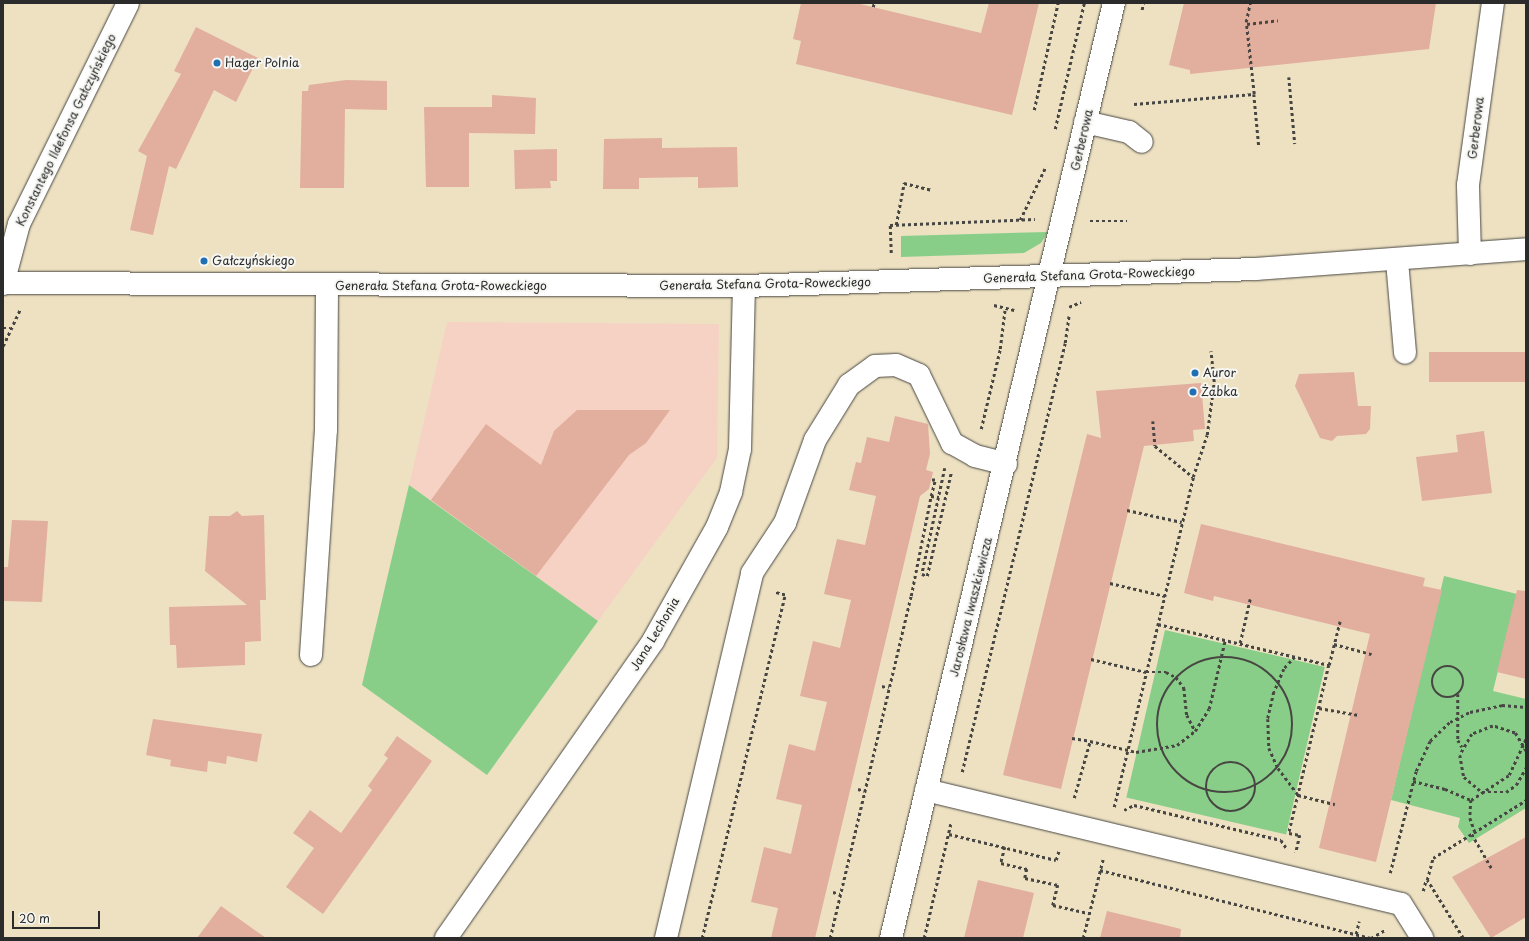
<!DOCTYPE html>
<meta charset="utf-8">
<style>
body{margin:0}
#map{position:relative;width:1529px;height:941px;overflow:hidden;background:#ede1c2;font-family:"Playpen Sans",sans-serif}
div>[style]{position:absolute}
.built>*{inset:0;background:#f6d2c4}
.green>*{inset:0;background:#88ce88;transform-origin:0 0}
.building>*{inset:0;background:#e2ae9e;transform-origin:0 0}
.path>*{height:2.5px;margin-top:-1.25px;transform-origin:0;background:repeating-linear-gradient(90deg,#484642 0 3px,transparent 0 6px)}
.path>.ring{margin:-1.25px;padding:0;box-sizing:content-box;background:none;border:2.5px solid #484642;border-radius:50%}
.roads{filter:drop-shadow(0 0 1px #484642) drop-shadow(0 0 1px #484642)}
.minor>*{height:22px;margin:-11px;padding:0 11px;transform-origin:11px;border-radius:11px;background:#fff}
.dots>*{width:11px;height:11px;translate:-50% -50%;box-sizing:border-box;border:2px solid #f6f6f2;border-radius:50%}
span{translate:-50% -50%;white-space:nowrap;text-align:center;line-height:1.15;-webkit-text-stroke:4px #f6f6f2;paint-order:stroke}
.poi-label{font-size:12px;color:#2b2b2b}
.left{translate:0 -50%;text-align:left}
.street-label{font-size:12px;color:#2b2b2b}
.frame{position:absolute;inset:0;border:4px solid #2b2b2b;pointer-events:none}
.scale{position:absolute;left:12px;top:911px;width:88px;height:18px;box-sizing:border-box;border:2px solid #2b2b2b;border-top:0;padding-left:5px;font-size:12px;line-height:14px;white-space:nowrap;color:#2b2b2b;-webkit-text-stroke:3px #f6f6f2;paint-order:stroke}
</style>
<div id="map">
<div class="built">
<div style="clip-path:polygon(447px 322px,719px 324px,717px 458px,598px 621px,409px 485px)"></div>
</div>
<div class="green">
<div style="clip-path:polygon(1048px 232px,1041px 243px,1024px 253px,901px 257px,901px 236px)"></div>
<div style="clip-path:polygon(409px 485px,598px 621px,487px 775px,362px 685px)"></div>
<div style="clip-path:polygon(1444px 576px,1517px 594px,1493px 691px,1526px 699px,1526px 808px,1469px 843px,1458px 827px,1460px 818px,1391px 800px)"></div>
<div style="left:1165px;top:630px;width:164px;height:172px;rotate:13deg"></div>
</div>
<div class="building">
<div style="clip-path:polygon(801px 3px,856px 3px,981px 33px,989px 3px,1039px 3px,1012px 115px,796px 64px,801px 41px,793px 39px)"></div>
<div style="clip-path:polygon(1184px 3px,1436px 3px,1429px 49px,1190px 74px,1190px 70px,1169px 65px)"></div>
<div style="clip-path:polygon(196px 27px,258px 58px,236px 102px,214px 90px,176px 169px,169px 166px,153px 235px,130px 230px,147px 156px,138px 151px,181px 74px,174px 71px)"></div>
<div style="clip-path:polygon(346px 80px,387px 81px,387px 110px,345px 109px,344px 188px,300px 188px,302px 91px,308px 91px,309px 85px)"></div>
<div style="clip-path:polygon(492px 95px,536px 98px,535px 134px,469px 133px,469px 187px,426px 187px,424px 107px,492px 107px)"></div>
<div style="clip-path:polygon(662px 138px,662px 148px,737px 147px,738px 187px,698px 188px,698px 177px,639px 178px,639px 189px,603px 189px,604px 139px)"></div>
<div style="clip-path:polygon(557px 149px,557px 181px,550px 181px,551px 188px,515px 189px,514px 150px)"></div>
<div style="left:1526px;top:352px;width:30px;height:97px;rotate:90deg"></div>
<div style="clip-path:polygon(1354px 372px,1358px 406px,1371px 406px,1370px 429px,1366px 434px,1337px 436px,1332px 441px,1320px 438px,1295px 386px,1299px 374px)"></div>
<div style="clip-path:polygon(1201px 383px,1205px 429px,1193px 430px,1194px 441px,1144px 446px,1061px 789px,1003px 775px,1087px 434px,1101px 438px,1096px 391px)"></div>
<div style="clip-path:polygon(577px 410px,670px 410px,646px 443px,629px 455px,536px 576px,431px 500px,486px 424px,541px 465px,554px 431px)"></div>
<div style="clip-path:polygon(895px 416px,928px 424px,930px 454px,926px 470px,933px 472px,929px 489px,920px 496px,815px 938px,771px 938px,778px 908px,751px 902px,764px 847px,791px 854px,802px 805px,776px 799px,789px 744px,815px 751px,827px 702px,800px 696px,813px 641px,840px 648px,851px 600px,824px 594px,837px 539px,865px 545px,876px 496px,849px 490px,856px 462px,861px 463px,867px 437px,889px 442px)"></div>
<div style="clip-path:polygon(1484px 431px,1492px 493px,1422px 501px,1416px 457px,1458px 452px,1456px 435px)"></div>
<div style="clip-path:polygon(237px 511px,242px 516px,264px 515px,266px 600px,260px 600px,261px 641px,245px 642px,245px 665px,177px 668px,176px 645px,170px 645px,169px 607px,247px 605px,205px 571px,209px 516px,230px 516px)"></div>
<div style="clip-path:polygon(12px 520px,48px 521px,42px 602px,3px 601px,3px 567px,8px 567px)"></div>
<div style="clip-path:polygon(1201px 524px,1425px 578px,1423px 586px,1442px 590px,1376px 862px,1319px 848px,1370px 634px,1214px 596px,1213px 601px,1184px 593px)"></div>
<div style="clip-path:polygon(1517px 590px,1526px 591px,1526px 679px,1497px 672px)"></div>
<div style="clip-path:polygon(153px 719px,262px 734px,257px 762px,227px 756px,226px 764px,208px 761px,207px 772px,170px 766px,171px 760px,146px 755px)"></div>
<div style="clip-path:polygon(397px 736px,432px 761px,323px 914px,286px 887px,314px 848px,293px 833px,310px 810px,341px 833px,372px 790px,368px 786px,388px 758px,384px 755px)"></div>
<div style="clip-path:polygon(1526px 837px,1526px 917px,1491px 938px,1452px 877px)"></div>
<div style="clip-path:polygon(978px 880px,1034px 893px,1023px 938px,964px 938px)"></div>
<div style="clip-path:polygon(221px 906px,266px 938px,197px 938px)"></div>
<div style="clip-path:polygon(1107px 911px,1181px 929px,1180px 938px,1100px 938px)"></div>
</div>
<div class="path">
<div style="left:873px;top:7px;width:4px;rotate:-76deg"></div>
<div style="left:1142px;top:10px;width:7px;rotate:-82deg"></div>
<div style="left:1247px;top:24px;width:31px;rotate:-7deg"></div>
<div style="left:1289px;top:77px;width:67px;rotate:84.9deg"></div>
<div style="left:1254px;top:94px;width:53px;rotate:84.6deg"></div>
<div style="left:1134px;top:104px;width:120px;rotate:-4.8deg"></div>
<div style="left:1254px;top:94px;width:72px;rotate:-96.3deg"></div>
<div style="left:1246px;top:22px;width:19px;rotate:-78deg"></div>
<div style="left:1034px;top:110px;width:110px;rotate:-77.4deg"></div>
<div style="left:1055px;top:129px;width:129px;rotate:-77deg"></div>
<div style="left:1020px;top:220px;width:60px;rotate:-64.3deg"></div>
<div style="left:1090px;top:221px;width:37px"></div>
<div style="left:896px;top:225px;width:43px;rotate:-79.2deg"></div>
<div style="left:904px;top:183px;width:29px;rotate:14deg"></div>
<div style="left:891px;top:253px;width:28px;rotate:-92deg"></div>
<div style="left:890px;top:225px;width:145px;rotate:-2.4deg"></div>
<div style="left:994px;top:305px;width:21px;rotate:14deg"></div>
<div style="left:1069px;top:307px;width:13px;rotate:-23deg"></div>
<div style="left:3px;top:328px;width:7px"></div>
<div style="left:3px;top:346px;width:40px;rotate:-65deg"></div>
<div style="left:1153px;top:421px;width:25px;rotate:85deg"></div>
<div style="left:1155px;top:446px;width:49px;rotate:39.2deg"></div>
<div style="left:981px;top:429px;width:82px;rotate:-76.6deg"></div>
<div style="left:1000px;top:349px;width:39px;rotate:-83deg"></div>
<div style="left:945px;top:468px;width:108px;rotate:102.2deg"></div>
<div style="left:922px;top:574px;width:5px;rotate:22deg"></div>
<div style="left:927px;top:576px;width:106px;rotate:-76.9deg"></div>
<div style="left:931px;top:496px;width:16px;rotate:-76deg"></div>
<div style="left:935px;top:480px;width:4px;rotate:180deg"></div>
<div style="left:1127px;top:510px;width:56px;rotate:12.3deg"></div>
<div style="left:1110px;top:583px;width:57px;rotate:13.3deg"></div>
<div style="left:1158px;top:624px;width:176px;rotate:13.5deg"></div>
<div style="left:1329px;top:665px;width:173px;rotate:103.4deg"></div>
<div style="left:1289px;top:833px;width:11px;rotate:10deg"></div>
<div style="left:1300px;top:835px;width:18px;rotate:103deg"></div>
<div style="left:1240px;top:643px;width:45px;rotate:-77.2deg"></div>
<div style="left:1334px;top:644px;width:39px;rotate:15deg"></div>
<div class="ring" style="left:1157px;top:657px;width:133.5px;height:133.5px"></div>
<div style="left:1295px;top:657px;width:16px;rotate:133deg"></div>
<div style="left:1284px;top:669px;width:25px;rotate:113deg"></div>
<div style="left:1274px;top:692px;width:28px;rotate:103deg"></div>
<div style="left:1268px;top:719px;width:29px;rotate:88deg"></div>
<div style="left:1269px;top:748px;width:22px;rotate:66deg"></div>
<div style="left:1278px;top:768px;width:34px;rotate:53deg"></div>
<div style="left:1298px;top:795px;width:38px;rotate:14deg"></div>
<div style="left:1091px;top:659px;width:57px;rotate:13.3deg"></div>
<div style="left:1146px;top:672px;width:20px"></div>
<div style="left:1166px;top:672px;width:11px;rotate:27deg"></div>
<div style="left:1176px;top:677px;width:14px;rotate:54deg"></div>
<div style="left:1184px;top:688px;width:27px;rotate:84deg"></div>
<div style="left:1187px;top:715px;width:18px;rotate:63deg"></div>
<div style="left:1329px;top:665px;width:45px;rotate:-76deg"></div>
<div class="ring" style="left:1432px;top:666px;width:29.5px;height:29.5px"></div>
<div style="left:882px;top:686px;width:7px;rotate:16deg"></div>
<div style="left:1458px;top:694px;width:46px;rotate:90deg"></div>
<div style="left:1458px;top:740px;width:8px;rotate:60deg"></div>
<div style="left:1319px;top:708px;width:39px;rotate:10deg"></div>
<div style="left:1072px;top:738px;width:18px;rotate:9deg"></div>
<div style="left:1526px;top:751px;width:21px;rotate:-121deg"></div>
<div style="left:1515px;top:733px;width:23px;rotate:-162deg"></div>
<div style="left:1493px;top:726px;width:22px;rotate:159deg"></div>
<div style="left:1472px;top:734px;width:24px;rotate:120deg"></div>
<div style="left:1460px;top:755px;width:22px;rotate:80deg"></div>
<div style="left:1464px;top:777px;width:23px;rotate:40deg"></div>
<div style="left:1482px;top:792px;width:24px"></div>
<div style="left:1506px;top:792px;width:12px;rotate:-35deg"></div>
<div style="left:1516px;top:785px;width:20px;rotate:-60deg"></div>
<div class="ring" style="left:1206px;top:762px;width:47.5px;height:47.5px"></div>
<div style="left:962px;top:772px;width:441px;rotate:-76.5deg"></div>
<div style="left:1065px;top:343px;width:27px;rotate:-82deg"></div>
<div style="left:1413px;top:781px;width:33px;rotate:14deg"></div>
<div style="left:1445px;top:789px;width:28px;rotate:23deg"></div>
<div style="left:1471px;top:800px;width:18px;rotate:93deg"></div>
<div style="left:1470px;top:818px;width:15px;rotate:70deg"></div>
<div style="left:858px;top:789px;width:7px;rotate:16deg"></div>
<div style="left:1074px;top:798px;width:59px;rotate:-74.3deg"></div>
<div style="left:1090px;top:741px;width:47px;rotate:13.4deg"></div>
<div style="left:1136px;top:752px;width:42px;rotate:-9.7deg"></div>
<div style="left:1177px;top:745px;width:23px;rotate:-38deg"></div>
<div style="left:1195px;top:731px;width:26px;rotate:-58deg"></div>
<div style="left:1209px;top:709px;width:71px;rotate:-76.9deg"></div>
<div style="left:1471px;top:800px;width:45px;rotate:-33.3deg"></div>
<div style="left:1509px;top:775px;width:40px;rotate:-65deg"></div>
<div style="left:1114px;top:807px;width:339px;rotate:-76.5deg"></div>
<div style="left:1193px;top:477px;width:44px;rotate:-71.6deg"></div>
<div style="left:1207px;top:435px;width:53px;rotate:-82.5deg"></div>
<div style="left:1214px;top:382px;width:31px;rotate:-96deg"></div>
<div style="left:1124px;top:810px;width:11px;rotate:-27deg"></div>
<div style="left:1134px;top:805px;width:151px;rotate:13.4deg"></div>
<div style="left:1281px;top:840px;width:11px;rotate:56deg"></div>
<div style="left:949px;top:834px;width:110px;rotate:13.7deg"></div>
<div style="left:1056px;top:860px;width:10px;rotate:-73deg"></div>
<div style="left:1472px;top:834px;width:39px;rotate:60deg"></div>
<div style="left:1005px;top:847px;width:16px;rotate:104deg"></div>
<div style="left:1001px;top:863px;width:27px;rotate:13deg"></div>
<div style="left:1027px;top:869px;width:9px;rotate:103deg"></div>
<div style="left:1025px;top:878px;width:34px;rotate:12deg"></div>
<div style="left:1058px;top:885px;width:21px;rotate:104deg"></div>
<div style="left:1053px;top:905px;width:37px;rotate:13deg"></div>
<div style="left:1100px;top:870px;width:279px;rotate:14.1deg"></div>
<div style="left:1371px;top:938px;width:16px;rotate:-30deg"></div>
<div style="left:1390px;top:873px;width:105px;rotate:-75.7deg"></div>
<div style="left:1416px;top:771px;width:33px;rotate:-65deg"></div>
<div style="left:1430px;top:741px;width:28px;rotate:-44deg"></div>
<div style="left:1450px;top:722px;width:22px;rotate:-27deg"></div>
<div style="left:1470px;top:712px;width:33px;rotate:-12deg"></div>
<div style="left:1502px;top:705px;width:24px;rotate:5deg"></div>
<div style="left:1423px;top:891px;width:11px;rotate:-75deg"></div>
<div style="left:833px;top:892px;width:7px;rotate:16deg"></div>
<div style="left:1356px;top:934px;width:13px;rotate:-77deg"></div>
<div style="left:702px;top:938px;width:353px;rotate:-76.4deg"></div>
<div style="left:785px;top:595px;width:11px;rotate:-165deg"></div>
<div style="left:830px;top:938px;width:351px;rotate:-76.7deg"></div>
<div style="left:911px;top:596px;width:102px;rotate:-78.7deg"></div>
<div style="left:931px;top:496px;width:8px;rotate:7deg"></div>
<div style="left:924px;top:938px;width:119px;rotate:-76.9deg"></div>
<div style="left:1083px;top:938px;width:81px;rotate:-75.8deg"></div>
<div style="left:1463px;top:938px;width:68px;rotate:-121.8deg"></div>
<div style="left:1427px;top:880px;width:23px;rotate:-75deg"></div>
<div style="left:1433px;top:858px;width:110px;rotate:-31.9deg"></div>
</div>
<div class="roads">
<div class="minor">
<div style="left:1085px;top:122px;width:45px;rotate:12.8deg"></div>
<div style="left:1129px;top:132px;width:16px;rotate:38deg"></div>
<div style="left:1470px;top:254px;width:69px;rotate:-91.7deg"></div>
<div style="left:1468px;top:185px;width:184px;rotate:-82.2deg"></div>
<div style="left:1397px;top:261px;width:92px;rotate:85deg"></div>
<div style="left:3px;top:283px;width:741px;rotate:0.23deg"></div>
<div style="left:744px;top:286px;width:512px;rotate:-1.9deg"></div>
<div style="left:1256px;top:269px;width:271px;rotate:-4.2deg"></div>
<div style="left:3px;top:284px;width:62px;rotate:-75.1deg"></div>
<div style="left:19px;top:224px;width:246px;rotate:-63.7deg"></div>
<div style="left:311px;top:655px;width:225px;rotate:-86.2deg"></div>
<div style="left:326px;top:430px;width:145px;rotate:-89.6deg"></div>
<div style="left:926px;top:790px;width:488px;rotate:13.5deg"></div>
<div style="left:1401px;top:904px;width:40px;rotate:58deg"></div>
<div style="left:446px;top:938px;width:362px;rotate:-55.1deg"></div>
<div style="left:653px;top:641px;width:131px;rotate:-60.7deg"></div>
<div style="left:717px;top:527px;width:38px;rotate:-68deg"></div>
<div style="left:731px;top:492px;width:44px;rotate:-78.2deg"></div>
<div style="left:740px;top:449px;width:163px;rotate:-88.6deg"></div>
<div style="left:666px;top:938px;width:375px;rotate:-76.7deg"></div>
<div style="left:752px;top:573px;width:60px;rotate:-56.6deg"></div>
<div style="left:785px;top:523px;width:88px;rotate:-70.1deg"></div>
<div style="left:815px;top:440px;width:65px;rotate:-58.3deg"></div>
<div style="left:849px;top:385px;width:32px;rotate:-36deg"></div>
<div style="left:875px;top:366px;width:21px;rotate:-3deg"></div>
<div style="left:896px;top:365px;width:25px;rotate:23deg"></div>
<div style="left:919px;top:375px;width:76px;rotate:64.1deg"></div>
<div style="left:952px;top:443px;width:26px;rotate:29deg"></div>
<div style="left:975px;top:456px;width:32px;rotate:14deg"></div>
<div style="left:891px;top:938px;width:961px;rotate:-76.59deg"></div>
</div>
</div>
<div class="dots">
<div style="left:217px;top:63px;background:#1f6fb2"></div>
<div style="left:204px;top:261px;background:#1f6fb2"></div>
<div style="left:1195px;top:373px;background:#1f6fb2"></div>
<div style="left:1193px;top:392px;background:#1f6fb2"></div>
</div>
<div class="poi-label">
<span class="left" style="left:225px;top:63px">Hager Polnia</span>
<span class="left" style="left:212px;top:261px">Gałczyńskiego</span>
<span class="left" style="left:1203px;top:373px">Auror</span>
<span class="left" style="left:1201px;top:392px">Żabka</span>
</div>
<div class="street-label">
<span style="left:1476px;top:128px;rotate:-83deg">Gerberowa</span>
<span style="left:66px;top:130px;rotate:-64deg">Konstantego Ildefonsa Gałczyńskiego</span>
<span style="left:1082px;top:140px;rotate:-77deg">Gerberowa</span>
<span style="left:1089px;top:275px;rotate:-2deg">Generała Stefana Grota-Roweckiego</span>
<span style="left:765px;top:284px;rotate:-1deg">Generała Stefana Grota-Roweckiego</span>
<span style="left:441px;top:286px">Generała Stefana Grota-Roweckiego</span>
<span style="left:971px;top:607px;rotate:-76deg">Jarosława Iwaszkiewicza</span>
<span style="left:655px;top:634px;rotate:-59deg">Jana Lechonia</span>
</div>
<div class="frame"></div>
<div class="scale">20 m</div>
</div>
